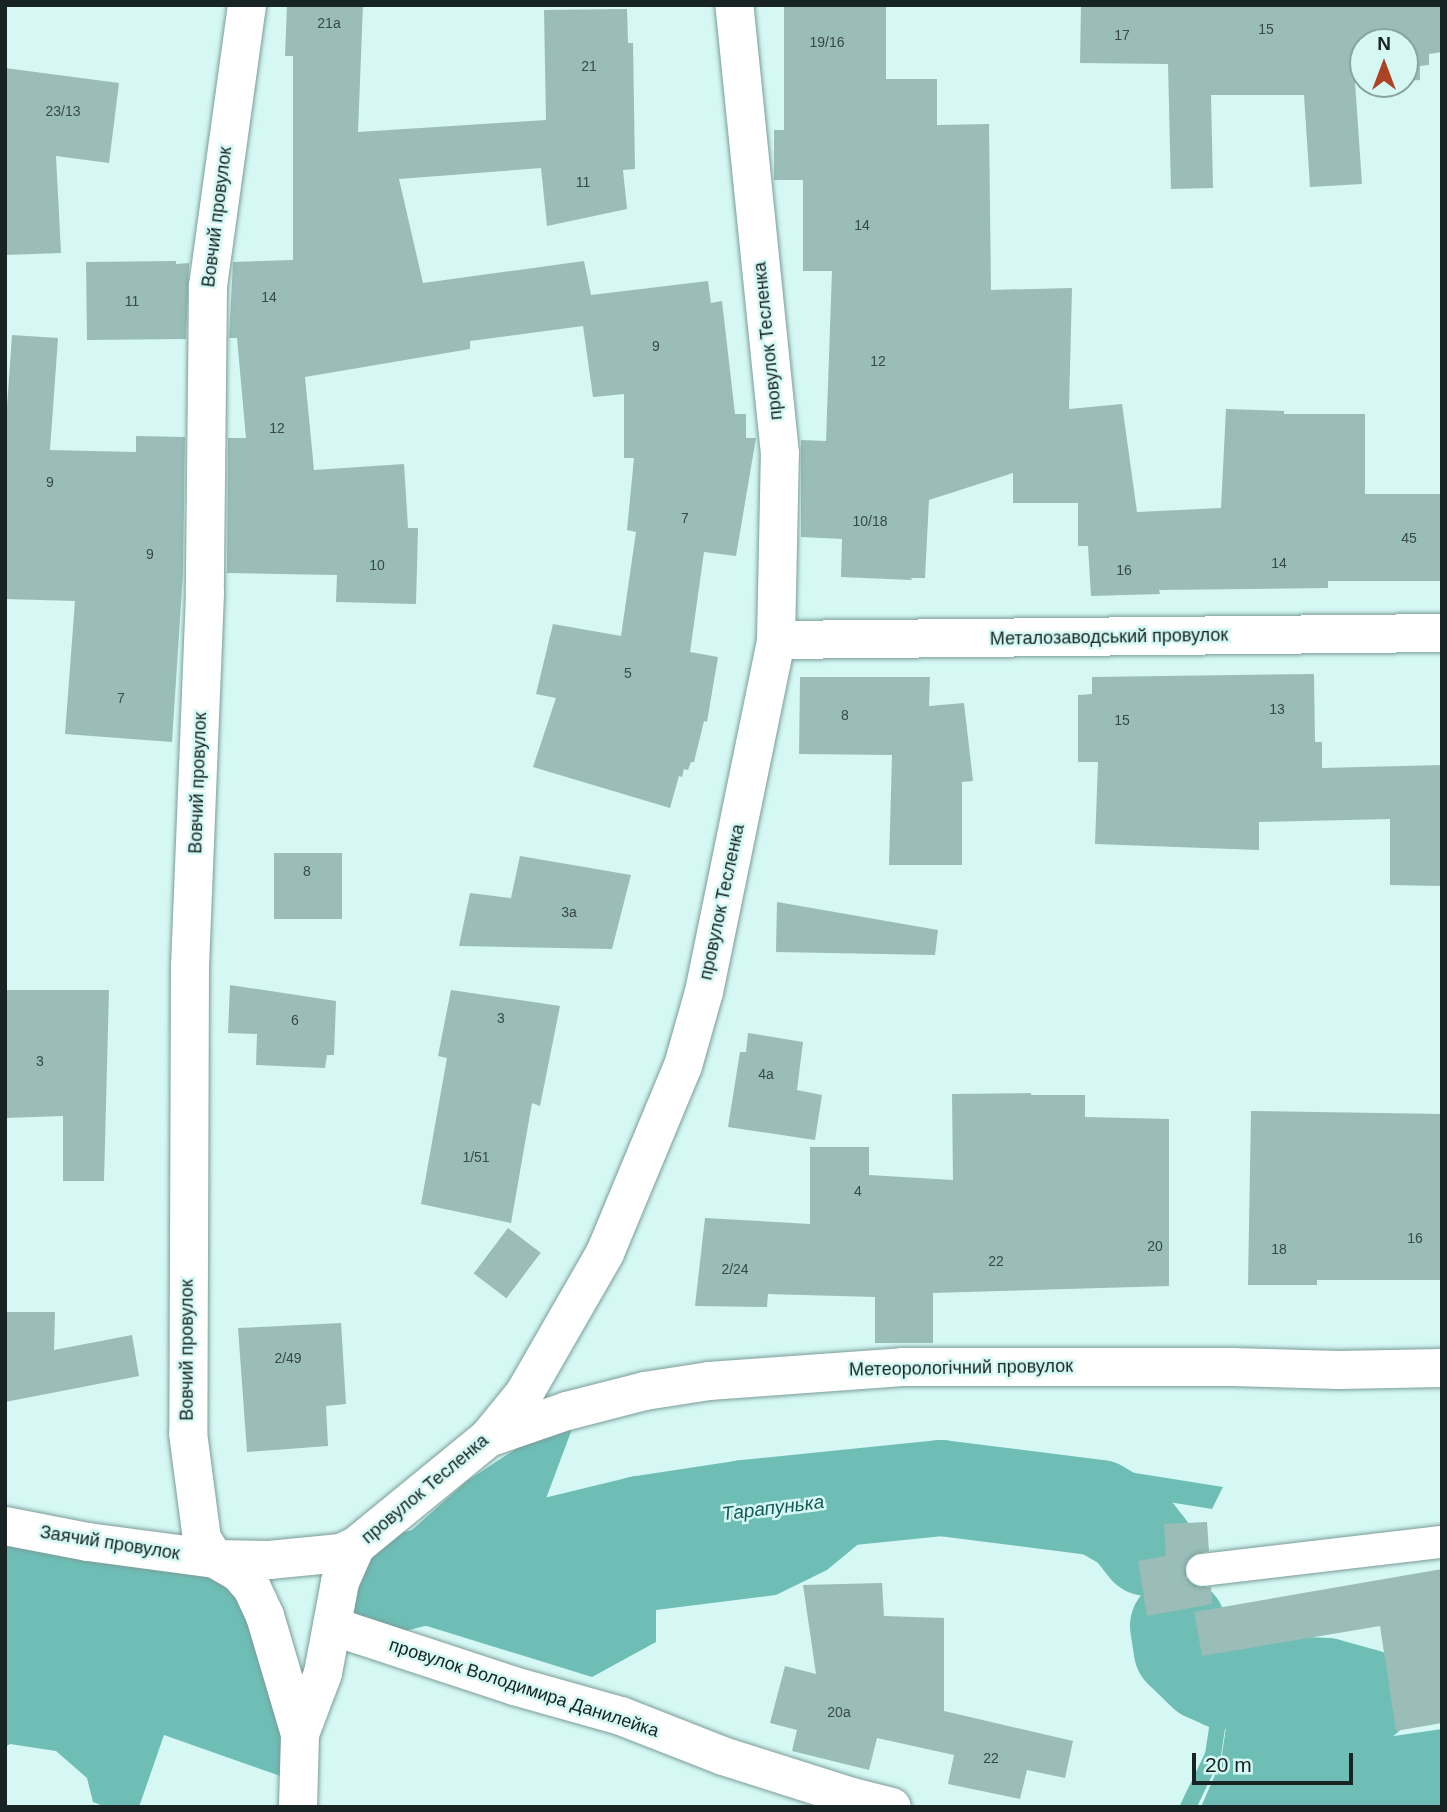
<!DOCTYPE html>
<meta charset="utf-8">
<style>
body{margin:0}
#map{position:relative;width:1447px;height:1812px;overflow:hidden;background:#d5f8f4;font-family:Helvetica,sans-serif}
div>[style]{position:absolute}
.forest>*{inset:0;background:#6ebeb6}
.stream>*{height:16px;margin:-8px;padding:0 8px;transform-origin:8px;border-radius:8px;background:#6ebeb6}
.river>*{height:96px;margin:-48px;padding:0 48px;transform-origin:48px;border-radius:48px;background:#6ebeb6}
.building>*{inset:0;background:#9abdb8;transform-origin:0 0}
.roads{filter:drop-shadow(0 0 2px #7b9d99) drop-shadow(0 0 2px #7b9d99)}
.service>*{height:32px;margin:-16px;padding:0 16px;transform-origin:16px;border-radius:16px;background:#fff}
.minor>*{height:38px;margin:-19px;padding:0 19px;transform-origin:19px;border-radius:19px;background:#fff}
span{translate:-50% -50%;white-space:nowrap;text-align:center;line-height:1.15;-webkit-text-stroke:5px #d5f8f4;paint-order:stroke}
.number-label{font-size:14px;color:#384a48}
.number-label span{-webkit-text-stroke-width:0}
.street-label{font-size:18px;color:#172423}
.water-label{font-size:19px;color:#155954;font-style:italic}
.frame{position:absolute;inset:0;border:7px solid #172423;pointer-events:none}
.north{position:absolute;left:1349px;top:28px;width:70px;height:70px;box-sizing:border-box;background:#d5f8f4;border:2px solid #89a3a0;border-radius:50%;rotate:0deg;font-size:19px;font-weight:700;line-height:28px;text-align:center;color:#172423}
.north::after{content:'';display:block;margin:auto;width:24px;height:32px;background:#ab4324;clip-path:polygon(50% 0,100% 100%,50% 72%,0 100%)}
.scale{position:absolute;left:1192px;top:1753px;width:161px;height:32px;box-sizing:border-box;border:4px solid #172423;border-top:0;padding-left:9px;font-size:21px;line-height:24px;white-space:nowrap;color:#172423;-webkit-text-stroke:5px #d5f8f4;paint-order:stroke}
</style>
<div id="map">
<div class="forest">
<div style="clip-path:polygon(572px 1429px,544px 1504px,616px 1510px,864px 1475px,1060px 1461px,1223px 1487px,1212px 1509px,1144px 1498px,1098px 1525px,935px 1512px,879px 1527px,827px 1570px,776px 1595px,656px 1610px,656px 1642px,592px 1677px,375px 1610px,404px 1537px,467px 1481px,531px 1439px)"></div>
<div style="clip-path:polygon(5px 1538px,209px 1572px,240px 1594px,279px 1704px,286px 1778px,164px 1735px,139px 1807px,106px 1807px,93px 1802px,87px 1778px,56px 1751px,10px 1744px,5px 1747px)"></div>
<div style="clip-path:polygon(1277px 1663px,1316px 1667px,1349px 1682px,1373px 1739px,1442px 1729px,1442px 1807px,1201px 1807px,1221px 1761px,1228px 1714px,1203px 1687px,1215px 1665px)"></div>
</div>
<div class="stream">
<div style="left:1188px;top:1807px;width:58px;rotate:-64.3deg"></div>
<div style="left:1213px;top:1755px;width:75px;rotate:-81.5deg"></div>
</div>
<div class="river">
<div style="left:390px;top:1585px;width:257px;rotate:-13.7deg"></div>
<div style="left:640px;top:1524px;width:105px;rotate:-8.7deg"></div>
<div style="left:744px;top:1508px;width:198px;rotate:-5.8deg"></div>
<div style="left:941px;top:1488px;width:159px;rotate:7.2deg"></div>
<div style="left:1099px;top:1508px;width:36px;rotate:30deg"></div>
<div style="left:1130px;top:1526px;width:28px;rotate:52deg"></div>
<div style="left:1178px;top:1626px;width:24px;rotate:81deg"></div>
<div style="left:1182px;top:1650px;width:33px;rotate:44deg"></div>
<div style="left:1206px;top:1673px;width:20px;rotate:24deg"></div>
<div style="left:1224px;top:1681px;width:102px;rotate:2.8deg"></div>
<div style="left:1326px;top:1686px;width:41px;rotate:15.4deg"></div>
</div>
<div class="building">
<div style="clip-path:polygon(287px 5px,363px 5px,358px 132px,546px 120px,544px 10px,627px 9px,628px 43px,633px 43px,635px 169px,623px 170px,627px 209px,547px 226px,541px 168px,399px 179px,423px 283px,584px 261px,591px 295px,708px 281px,711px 303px,722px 301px,735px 414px,746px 414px,746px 438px,756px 438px,736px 556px,704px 552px,690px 652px,718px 657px,707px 722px,704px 721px,694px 762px,691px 762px,688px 770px,684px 769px,682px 777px,679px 776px,670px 808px,533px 767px,556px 698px,536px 694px,553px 624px,621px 636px,636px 532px,627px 530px,634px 458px,624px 458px,624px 394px,593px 397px,583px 326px,470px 341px,470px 349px,305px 377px,314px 470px,404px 464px,408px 528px,418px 528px,416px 604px,336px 602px,337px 575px,227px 573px,228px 438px,246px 438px,237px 338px,229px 338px,233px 262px,293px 260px,293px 56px,285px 56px)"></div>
<div style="clip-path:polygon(784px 5px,886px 6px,886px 79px,937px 79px,937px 125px,989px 124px,991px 290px,1072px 288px,1069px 409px,1122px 404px,1137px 512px,1221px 508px,1226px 409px,1284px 411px,1284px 414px,1365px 414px,1365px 494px,1442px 494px,1442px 581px,1328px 581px,1328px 588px,1159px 590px,1160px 594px,1091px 596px,1088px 546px,1078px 546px,1078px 503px,1013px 503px,1013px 473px,929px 500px,925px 578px,911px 578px,912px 580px,841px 577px,842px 539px,801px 537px,801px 440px,826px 441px,832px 271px,803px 271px,803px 180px,774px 180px,774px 130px,784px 130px)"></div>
<div style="clip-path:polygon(1081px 5px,1442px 5px,1442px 52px,1429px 54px,1429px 65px,1420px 66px,1420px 80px,1405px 81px,1405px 42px,1363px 42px,1363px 81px,1355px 82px,1362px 184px,1310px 187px,1304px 95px,1211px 95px,1213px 188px,1171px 189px,1168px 64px,1080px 63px)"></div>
<div style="clip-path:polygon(5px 68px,119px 83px,109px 163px,56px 156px,61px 253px,5px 255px)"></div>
<div style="clip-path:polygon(176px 261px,176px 264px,189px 263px,186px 339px,87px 340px,86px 262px)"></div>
<div style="clip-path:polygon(12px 335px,58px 338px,50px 450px,136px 452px,136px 436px,185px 437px,183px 572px,172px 742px,65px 734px,75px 601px,5px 599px,6px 420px)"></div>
<div style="clip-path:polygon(1314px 674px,1315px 742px,1322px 742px,1322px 768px,1442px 765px,1442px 886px,1390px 885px,1390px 819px,1259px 822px,1259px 850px,1095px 844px,1098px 762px,1078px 762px,1078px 695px,1092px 694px,1092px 677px)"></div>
<div style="clip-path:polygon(800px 677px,930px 677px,929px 706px,964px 703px,973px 781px,962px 782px,962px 865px,889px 865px,892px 755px,799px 754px)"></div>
<div style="left:274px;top:853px;width:68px;height:66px"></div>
<div style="clip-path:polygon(520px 856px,631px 875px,612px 949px,459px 946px,470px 893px,511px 898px)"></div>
<div style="clip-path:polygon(777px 902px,938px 930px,935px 955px,776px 952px)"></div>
<div style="clip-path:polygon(230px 985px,336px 1001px,334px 1055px,327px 1055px,325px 1068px,256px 1065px,257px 1034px,228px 1033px)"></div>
<div style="clip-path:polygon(5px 990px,109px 990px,104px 1181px,63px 1181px,63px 1116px,5px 1118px)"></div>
<div style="clip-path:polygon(451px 990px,560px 1006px,540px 1106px,532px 1103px,511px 1223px,421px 1204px,447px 1058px,438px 1056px)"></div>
<div style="clip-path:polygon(748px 1033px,803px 1042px,797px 1090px,822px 1095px,815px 1140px,728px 1127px,740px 1052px,746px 1052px)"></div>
<div style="clip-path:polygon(1031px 1093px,1031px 1095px,1085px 1095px,1085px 1117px,1169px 1119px,1169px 1286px,933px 1293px,933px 1343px,875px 1343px,875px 1297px,768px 1294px,767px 1307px,695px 1306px,705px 1218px,810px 1224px,810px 1147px,869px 1147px,869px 1175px,953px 1180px,952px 1094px)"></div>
<div style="clip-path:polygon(1251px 1111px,1442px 1114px,1442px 1280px,1317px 1280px,1317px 1285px,1248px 1285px)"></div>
<div style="left:508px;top:1228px;width:41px;height:57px;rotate:37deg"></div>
<div style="clip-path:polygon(5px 1312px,55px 1312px,54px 1350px,132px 1335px,139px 1376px,5px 1402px)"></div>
<div style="clip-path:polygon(341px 1323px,346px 1404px,326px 1406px,328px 1446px,247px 1452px,238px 1328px)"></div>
<div style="clip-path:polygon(1207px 1522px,1209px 1551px,1191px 1556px,1184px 1571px,1187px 1580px,1194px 1587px,1211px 1587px,1212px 1604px,1147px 1616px,1138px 1561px,1166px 1556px,1164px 1524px)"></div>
<div style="clip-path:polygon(1442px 1569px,1442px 1723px,1396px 1731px,1380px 1626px,1202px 1656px,1194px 1612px)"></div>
<div style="clip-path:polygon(882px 1583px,884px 1616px,944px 1618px,944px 1711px,1073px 1741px,1065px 1778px,1027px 1770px,1020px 1799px,948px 1784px,954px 1755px,877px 1738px,869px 1770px,792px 1751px,797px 1730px,770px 1723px,785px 1666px,816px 1674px,803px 1585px)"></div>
</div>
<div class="roads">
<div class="service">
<div style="left:1202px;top:1570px;width:242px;rotate:-6.7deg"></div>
</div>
<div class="minor">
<div style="left:247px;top:5px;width:284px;rotate:97.9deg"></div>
<div style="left:208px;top:286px;width:307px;rotate:90.6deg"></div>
<div style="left:205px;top:593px;width:373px;rotate:92.3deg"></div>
<div style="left:190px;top:966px;width:467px;rotate:90.2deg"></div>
<div style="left:188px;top:1433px;width:107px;rotate:82.5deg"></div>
<div style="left:202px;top:1539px;width:24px;rotate:57deg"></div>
<div style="left:215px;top:1559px;width:28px;rotate:30deg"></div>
<div style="left:239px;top:1573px;width:20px;rotate:49deg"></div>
<div style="left:252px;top:1588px;width:31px;rotate:65deg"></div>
<div style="left:265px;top:1616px;width:123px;rotate:73.5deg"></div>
<div style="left:776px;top:640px;width:666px;rotate:-0.6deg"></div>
<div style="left:488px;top:1438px;width:83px;rotate:-18.9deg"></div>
<div style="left:567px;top:1411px;width:81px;rotate:-14.4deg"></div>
<div style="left:645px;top:1391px;width:65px;rotate:-8.9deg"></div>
<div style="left:709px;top:1381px;width:194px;rotate:-4.1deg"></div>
<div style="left:902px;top:1367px;width:330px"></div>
<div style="left:1232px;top:1367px;width:107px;rotate:1.6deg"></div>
<div style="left:1339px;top:1370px;width:103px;rotate:-1.1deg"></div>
<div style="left:5px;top:1526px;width:85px;rotate:10.9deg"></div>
<div style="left:88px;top:1542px;width:128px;rotate:7.6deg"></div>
<div style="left:215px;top:1559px;width:54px;rotate:1.1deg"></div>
<div style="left:269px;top:1560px;width:72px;rotate:-5.6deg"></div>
<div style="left:341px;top:1553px;width:17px;rotate:-25deg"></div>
<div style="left:356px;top:1546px;width:171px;rotate:-39.3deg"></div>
<div style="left:488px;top:1438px;width:57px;rotate:-50.7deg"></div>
<div style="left:524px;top:1394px;width:163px;rotate:-60.1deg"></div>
<div style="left:605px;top:1253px;width:203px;rotate:-67.4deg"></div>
<div style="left:683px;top:1066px;width:77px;rotate:-74.2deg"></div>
<div style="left:704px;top:992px;width:359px;rotate:-78.4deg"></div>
<div style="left:776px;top:640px;width:186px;rotate:-88.8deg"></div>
<div style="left:780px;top:454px;width:451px;rotate:-95.8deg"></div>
<div style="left:332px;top:1626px;width:192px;rotate:18.2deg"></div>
<div style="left:514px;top:1686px;width:111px;rotate:15.7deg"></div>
<div style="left:621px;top:1716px;width:110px;rotate:21.4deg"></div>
<div style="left:723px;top:1756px;width:135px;rotate:17.6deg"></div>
<div style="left:852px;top:1797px;width:41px;rotate:14deg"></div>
<div style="left:298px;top:1807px;width:73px;rotate:-88.4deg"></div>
<div style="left:300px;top:1734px;width:65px;rotate:-69.3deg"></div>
<div style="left:323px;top:1673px;width:93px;rotate:-79.4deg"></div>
<div style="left:340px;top:1582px;width:39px;rotate:-66deg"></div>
</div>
</div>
<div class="number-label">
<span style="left:329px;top:23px">21а</span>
<span style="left:1266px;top:29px">15</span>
<span style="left:1122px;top:35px">17</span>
<span style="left:827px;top:42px">19/16</span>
<span style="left:589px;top:66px">21</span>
<span style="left:63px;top:111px">23/13</span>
<span style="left:583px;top:182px">11</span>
<span style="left:862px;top:225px">14</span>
<span style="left:269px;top:297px">14</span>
<span style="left:132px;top:301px">11</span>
<span style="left:656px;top:346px">9</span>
<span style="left:878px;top:361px">12</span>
<span style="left:277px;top:428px">12</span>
<span style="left:50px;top:482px">9</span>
<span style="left:685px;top:518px">7</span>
<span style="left:870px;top:521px">10/18</span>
<span style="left:1409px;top:538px">45</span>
<span style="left:150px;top:554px">9</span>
<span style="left:1279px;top:563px">14</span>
<span style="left:377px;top:565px">10</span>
<span style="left:1124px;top:570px">16</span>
<span style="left:628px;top:673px">5</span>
<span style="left:121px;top:698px">7</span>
<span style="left:1277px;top:709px">13</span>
<span style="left:845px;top:715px">8</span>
<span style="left:1122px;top:720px">15</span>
<span style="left:307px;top:871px">8</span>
<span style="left:569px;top:912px">3а</span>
<span style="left:501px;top:1018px">3</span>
<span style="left:295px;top:1020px">6</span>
<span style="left:40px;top:1061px">3</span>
<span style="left:766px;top:1074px">4а</span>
<span style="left:476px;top:1157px">1/51</span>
<span style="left:858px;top:1191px">4</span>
<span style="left:1415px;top:1238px">16</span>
<span style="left:1155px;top:1246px">20</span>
<span style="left:1279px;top:1249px">18</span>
<span style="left:996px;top:1261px">22</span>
<span style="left:735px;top:1269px">2/24</span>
<span style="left:288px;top:1358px">2/49</span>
<span style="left:839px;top:1712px">20а</span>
<span style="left:991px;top:1758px">22</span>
</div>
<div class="street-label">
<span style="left:217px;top:217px;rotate:-83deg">Вовчий провулок</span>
<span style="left:768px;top:341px;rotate:-96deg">провулок Тесленка</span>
<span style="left:1109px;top:637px;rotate:-1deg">Металозаводський провулок</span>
<span style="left:198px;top:783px;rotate:-88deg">Вовчий провулок</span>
<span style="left:722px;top:902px;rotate:-78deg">провулок Тесленка</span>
<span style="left:187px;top:1350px;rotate:-90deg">Вовчий провулок</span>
<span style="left:961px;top:1368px;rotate:-1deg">Метеорологічний провулок</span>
<span style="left:425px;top:1489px;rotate:-40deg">провулок Тесленка</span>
<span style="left:110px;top:1543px;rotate:9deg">Заячий провулок</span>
<span style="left:524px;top:1688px;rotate:18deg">провулок Володимира Данилейка</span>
</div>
<div class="water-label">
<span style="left:773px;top:1508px;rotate:-7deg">Тарапунька</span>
</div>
<div class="frame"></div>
<div class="north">N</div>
<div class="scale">20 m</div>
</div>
